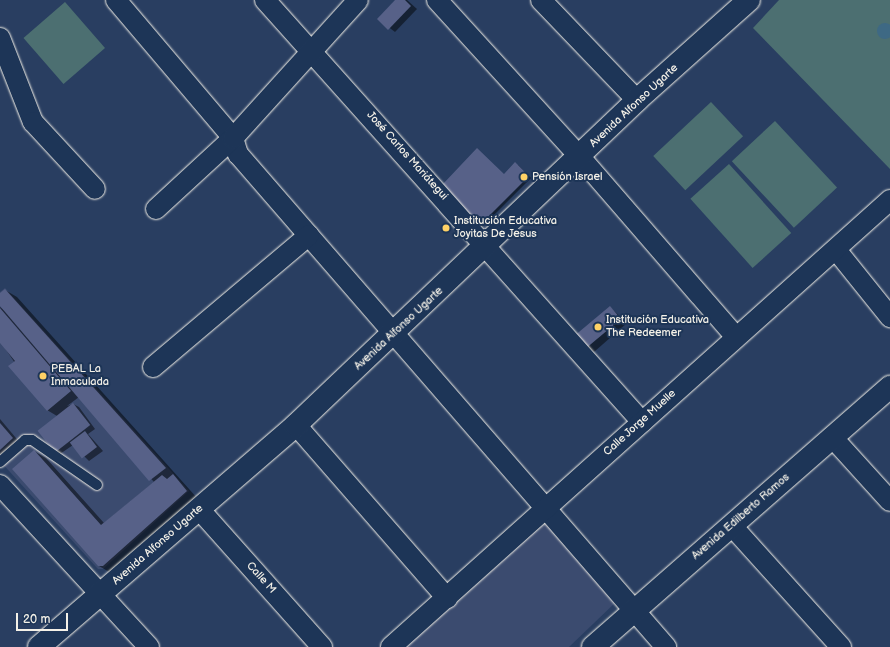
<!DOCTYPE html>
<meta charset="utf-8">
<style>
body{margin:0}
#map{position:relative;width:890px;height:647px;overflow:hidden;background:#293e61;font-family:"Balsamiq Sans",sans-serif}
div>[style]{position:absolute}
.built>*{inset:0;background:#3b4b6f}
.green>*{inset:0;background:#4c6f71;transform-origin:0 0}
.water>*{inset:0;background:#3e6984}
.round{border-radius:50%}
.shadow>*{inset:0;background:#0007}
.building>*{inset:0;background:#576188;transform-origin:0 0}
.roads{filter:drop-shadow(0 0 1px #f4f1e8) drop-shadow(0 0 1px #f4f1e8)}
.service>*{height:10px;margin:-5px;padding:0 5px;transform-origin:5px;border-radius:5px;background:#1d3557}
.minor>*{height:20px;margin:-10px;padding:0 10px;transform-origin:10px;border-radius:10px;background:#1d3557}
.tertiary>*{height:22px;margin:-11px;padding:0 11px;transform-origin:11px;border-radius:11px;background:#1d3557}
.dots>*{width:11px;height:11px;translate:-50% -50%;box-sizing:border-box;border:2px solid #1d3557;border-radius:50%}
span{translate:-50% -50%;white-space:nowrap;text-align:center;line-height:1.15;-webkit-text-stroke:4px #1d3557;paint-order:stroke}
.street-label{font-size:11px;color:#f4f1e8}
.poi-label{font-size:11px;color:#f4f1e8}
.left{translate:0 -50%;text-align:left}
.scale{position:absolute;left:16px;top:613px;width:52px;height:18px;box-sizing:border-box;border:2px solid #f4f1e8;border-top:0;padding-left:5px;font-size:12px;line-height:14px;white-space:nowrap;color:#f4f1e8;-webkit-text-stroke:3px #1d3557;paint-order:stroke}
</style>
<div id="map">
<div class="built">
<div style="clip-path:polygon(5px 288px,189px 491px,103px 569px,98px 569px,0 461px,0 292px)"></div>
<div style="clip-path:polygon(545px 522px,617px 601px,569px 647px,406px 647px)"></div>
</div>
<div class="green">
<div style="clip-path:polygon(779px 0,890px 0,890px 169px,753px 28px)"></div>
<div style="left:65px;top:2px;width:61px;height:55px;rotate:49deg"></div>
<div style="left:711px;top:102px;width:47px;height:79px;rotate:47deg"></div>
<div style="left:775px;top:121px;width:91px;height:59px;rotate:47deg"></div>
<div style="left:729px;top:164px;width:93px;height:52px;rotate:48deg"></div>
</div>
<div class="water">
<div class="round" style="left:877px;top:23px;width:16px;height:16px"></div>
</div>
<div class="shadow">
<div style="clip-path:polygon(396px 0,407px 0,417px 9px,395px 32px,378px 19px)"></div>
<div style="clip-path:polygon(518px 165px,531px 178px,482px 227px,479px 225px)"></div>
<div style="clip-path:polygon(5px 290px,17px 297px,198px 499px,111px 573px,99px 566px,34px 451px,46px 458px,104px 523px,154px 482px,79px 397px,67px 406px,73px 404px,79px 407px,95px 429px,88px 434px,103px 451px,89px 461px,73px 445px,60px 454px,54px 451px,57px 416px,47px 410px,0 341px,0 307px,4px 310px,0 295px)"></div>
<div style="clip-path:polygon(610px 307px,627px 323px,594px 352px,588px 348px)"></div>
<div style="clip-path:polygon(0 419px,21px 444px,6px 458px,0 454px)"></div>
</div>
<div class="building">
<div style="clip-path:polygon(395px 0,405px 0,411px 6px,388px 30px,377px 19px)"></div>
<div style="clip-path:polygon(477px 148px,504px 174px,515px 162px,529px 176px,479px 226px,443px 184px)"></div>
<div style="clip-path:polygon(5px 289px,166px 468px,149px 481px,0 306px,0 293px)"></div>
<div style="left:610px;top:306px;width:17px;height:46px;rotate:50deg"></div>
<div style="clip-path:polygon(0 308px,71px 391px,47px 411px,8px 366px,15px 361px,0 343px)"></div>
<div style="left:73px;top:403px;width:28px;height:45px;rotate:52deg"></div>
<div style="clip-path:polygon(0 423px,13px 438px,0 450px)"></div>
<div style="left:85px;top:431px;width:20px;height:19px;rotate:53deg"></div>
<div style="clip-path:polygon(34px 450px,101px 525px,162px 475px,167px 479px,173px 474px,187px 491px,103px 566px,98px 566px,12px 469px)"></div>
</div>
<div class="roads">
<div class="service">
<div style="left:0;top:462px;width:33px;rotate:-41deg"></div>
<div style="left:25px;top:440px;width:7px"></div>
<div style="left:32px;top:440px;width:79px;rotate:34.7deg"></div>
</div>
<div class="minor">
<div style="left:116px;top:0;width:181px;rotate:49.7deg"></div>
<div style="left:233px;top:138px;width:17px;rotate:73deg"></div>
<div style="left:238px;top:154px;width:653px;rotate:49.04deg"></div>
<div style="left:265px;top:0;width:566px;rotate:48.22deg"></div>
<div style="left:437px;top:0;width:212px;rotate:47.7deg"></div>
<div style="left:580px;top:157px;width:238px;rotate:49.1deg"></div>
<div style="left:541px;top:0;width:139px;rotate:46.2deg"></div>
<div style="left:0;top:38px;width:90px;rotate:68.6deg"></div>
<div style="left:33px;top:122px;width:91px;rotate:47.2deg"></div>
<div style="left:156px;top:209px;width:105px;rotate:-42.7deg"></div>
<div style="left:233px;top:138px;width:186px;rotate:-47.8deg"></div>
<div style="left:837px;top:251px;width:85px;rotate:51.2deg"></div>
<div style="left:153px;top:367px;width:204px;rotate:-40.2deg"></div>
<div style="left:296px;top:425px;width:230px;rotate:48.9deg"></div>
<div style="left:832px;top:437px;width:86px;rotate:47.8deg"></div>
<div style="left:0;top:485px;width:220px;rotate:47.4deg"></div>
<div style="left:199px;top:509px;width:185px;rotate:48.3deg"></div>
<div style="left:732px;top:526px;width:163px;rotate:48deg"></div>
<div style="left:391px;top:647px;width:670px;rotate:-41.85deg"></div>
</div>
<div class="tertiary">
<div style="left:39px;top:647px;width:340px;rotate:-40.8deg"></div>
<div style="left:296px;top:425px;width:471px;rotate:-43.6deg"></div>
<div style="left:637px;top:100px;width:150px;rotate:-41.8deg"></div>
<div style="left:593px;top:647px;width:395px;rotate:-41.2deg"></div>
</div>
</div>
<div class="dots">
<div style="left:524px;top:177px;background:#ffd166"></div>
<div style="left:446px;top:228px;background:#ffd166"></div>
<div style="left:598px;top:327px;background:#ffd166"></div>
<div style="left:43px;top:376px;background:#ffd166"></div>
</div>
<div class="street-label">
<span style="left:634px;top:106px;rotate:-43deg">Avenida Alfonso Ugarte</span>
<span style="left:407px;top:156px;rotate:48deg">José Carlos Mariátegui</span>
<span style="left:399px;top:329px;rotate:-43deg">Avenida Alfonso Ugarte</span>
<span style="left:640px;top:423px;rotate:-42deg">Calle Jorge Muelle</span>
<span style="left:741px;top:517px;rotate:-41deg">Avenida Edilberto Ramos</span>
<span style="left:158px;top:545px;rotate:-41deg">Avenida Alfonso Ugarte</span>
<span style="left:261px;top:578px;rotate:48deg">Calle M</span>
</div>
<div class="poi-label">
<span class="left" style="left:532px;top:177px">Pensión Israel</span>
<span class="left" style="left:454px;top:228px">Institución Educativa<br>Joyitas De Jesus</span>
<span class="left" style="left:606px;top:327px">Institución Educativa<br>The Redeemer</span>
<span class="left" style="left:51px;top:376px">PEBAL La<br>Inmaculada</span>
</div>
<div class="scale">20 m</div>
</div>
